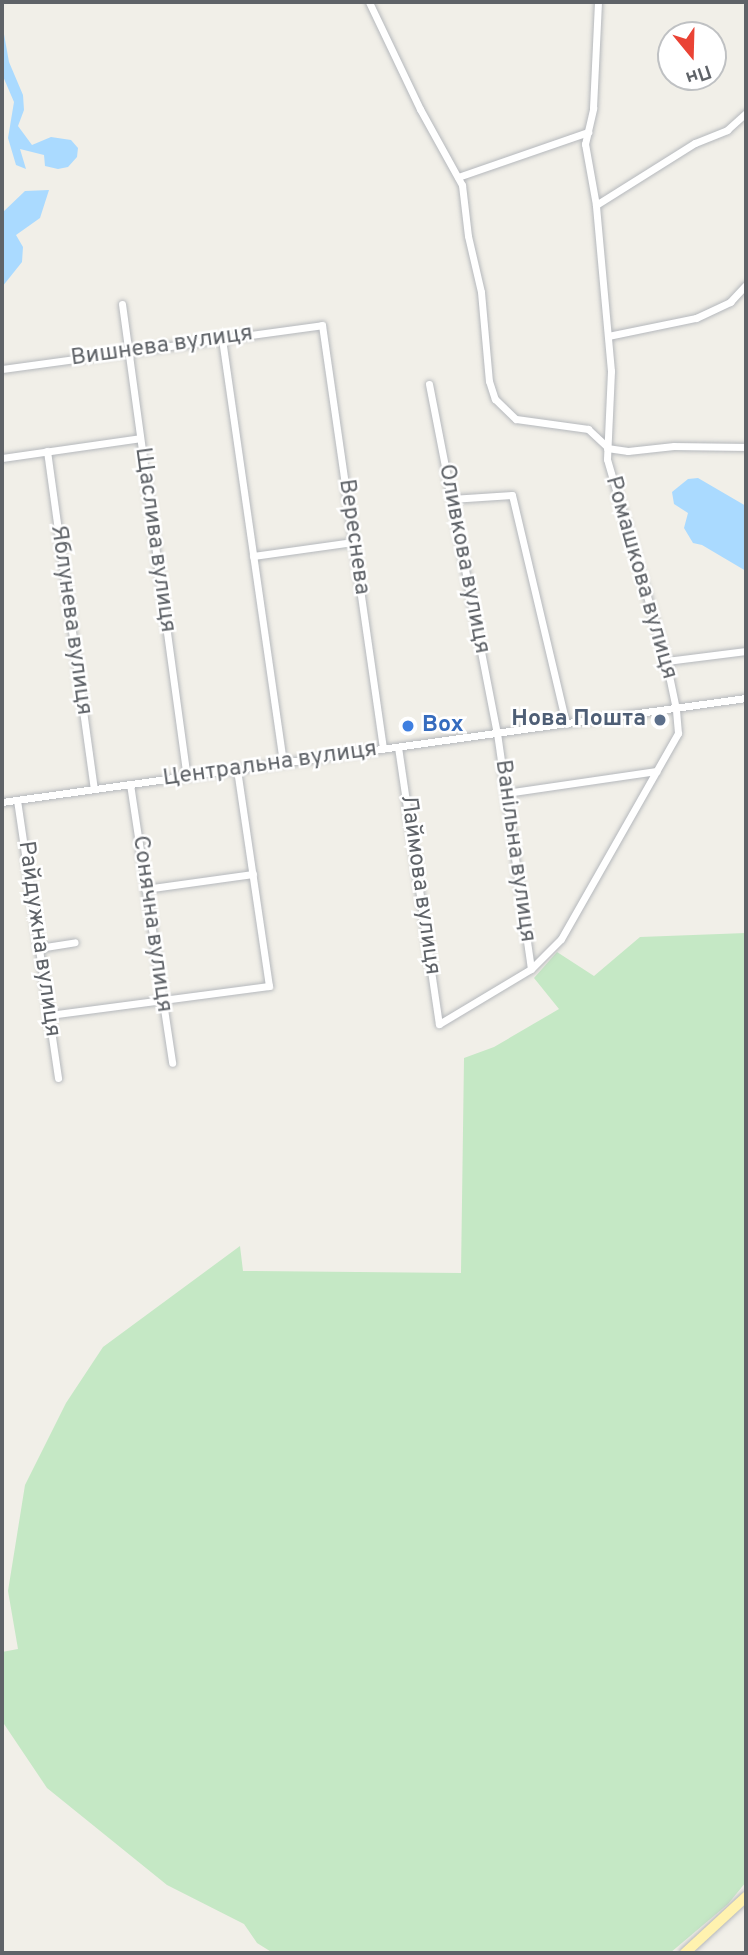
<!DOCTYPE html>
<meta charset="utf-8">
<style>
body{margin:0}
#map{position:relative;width:748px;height:1955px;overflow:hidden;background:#f1efe8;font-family:Overpass,sans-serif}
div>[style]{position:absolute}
.green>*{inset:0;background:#c5e8c5}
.water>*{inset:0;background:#aadaff}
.roads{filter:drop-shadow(0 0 2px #b5b8bc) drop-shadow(0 0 2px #b5b8bc)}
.street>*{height:7px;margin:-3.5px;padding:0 3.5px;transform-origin:3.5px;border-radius:3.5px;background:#fff}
.primary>*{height:10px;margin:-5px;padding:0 5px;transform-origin:5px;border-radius:5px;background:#fff2af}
.dots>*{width:19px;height:19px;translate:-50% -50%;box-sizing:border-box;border:4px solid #fff;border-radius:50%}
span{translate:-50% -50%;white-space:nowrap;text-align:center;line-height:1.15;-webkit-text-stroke:5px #fff;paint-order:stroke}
.street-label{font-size:23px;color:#5f6368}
.service-label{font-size:23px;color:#4e5e75;font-weight:700}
.right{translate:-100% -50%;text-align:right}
.shop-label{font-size:23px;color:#366cbe;font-weight:700}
.left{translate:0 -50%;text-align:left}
.frame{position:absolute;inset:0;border:4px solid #5f6368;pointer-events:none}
.north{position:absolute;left:657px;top:21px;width:70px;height:70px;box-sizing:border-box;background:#fff;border:2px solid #bfc1c3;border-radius:50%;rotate:161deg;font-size:19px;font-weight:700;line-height:28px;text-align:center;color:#5f6368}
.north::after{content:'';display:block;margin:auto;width:24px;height:32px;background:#ea4335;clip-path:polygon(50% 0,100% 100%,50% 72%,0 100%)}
</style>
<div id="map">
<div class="green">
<div style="clip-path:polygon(746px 933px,746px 1882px,728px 1904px,670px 1953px,273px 1953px,257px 1943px,244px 1924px,167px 1885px,47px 1788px,2px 1721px,2px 1652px,18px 1649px,8px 1591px,25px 1485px,66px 1403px,103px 1347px,240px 1246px,243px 1271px,461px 1273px,464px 1058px,494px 1047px,559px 1009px,534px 978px,557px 952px,594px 976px,640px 937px)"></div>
</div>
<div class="water">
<div style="clip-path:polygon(2px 23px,9px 62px,23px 95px,24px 110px,18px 126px,32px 145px,51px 137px,71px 140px,78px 148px,77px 157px,68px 167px,58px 169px,45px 166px,44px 155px,20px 149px,26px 169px,16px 165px,8px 138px,14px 102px,2px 74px)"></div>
<div style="clip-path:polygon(49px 190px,40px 218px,16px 235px,23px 247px,22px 262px,2px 287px,2px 213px,25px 191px)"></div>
<div style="clip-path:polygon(698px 478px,746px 506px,746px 571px,702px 545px,693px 543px,684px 528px,688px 513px,674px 504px,672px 492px,688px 479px)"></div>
</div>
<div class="roads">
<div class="street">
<div style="left:369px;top:2px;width:119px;rotate:64.5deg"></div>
<div style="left:420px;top:109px;width:87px;rotate:61.1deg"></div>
<div style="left:462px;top:185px;width:51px;rotate:83.3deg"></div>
<div style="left:468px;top:236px;width:57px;rotate:76.9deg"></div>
<div style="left:481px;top:292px;width:89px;rotate:84.9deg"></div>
<div style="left:489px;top:381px;width:19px;rotate:72deg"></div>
<div style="left:495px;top:399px;width:29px;rotate:44deg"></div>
<div style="left:516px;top:419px;width:73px;rotate:7.9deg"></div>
<div style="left:588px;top:429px;width:26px;rotate:43deg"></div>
<div style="left:458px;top:177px;width:138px;rotate:-19.1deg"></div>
<div style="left:596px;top:205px;width:117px;rotate:-32.1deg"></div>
<div style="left:695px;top:143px;width:35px;rotate:-22deg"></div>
<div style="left:727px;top:130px;width:25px;rotate:-42deg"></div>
<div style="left:122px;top:304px;width:476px;rotate:82.2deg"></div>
<div style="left:608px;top:336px;width:90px;rotate:-11.6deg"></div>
<div style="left:696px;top:318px;width:38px;rotate:-25deg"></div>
<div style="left:730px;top:302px;width:23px;rotate:-47deg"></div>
<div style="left:222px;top:339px;width:428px;rotate:81.8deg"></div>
<div style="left:2px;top:369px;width:323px;rotate:-7.8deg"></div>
<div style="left:322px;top:325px;width:428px;rotate:81.8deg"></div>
<div style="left:429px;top:384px;width:356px;rotate:79deg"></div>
<div style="left:497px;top:733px;width:238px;rotate:81.8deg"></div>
<div style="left:607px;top:448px;width:21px;rotate:8deg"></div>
<div style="left:628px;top:451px;width:46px;rotate:-6.2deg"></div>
<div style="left:674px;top:446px;width:72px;rotate:0.8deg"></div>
<div style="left:47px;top:451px;width:341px;rotate:82.1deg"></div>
<div style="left:2px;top:458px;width:139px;rotate:-8.2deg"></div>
<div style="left:451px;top:499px;width:61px;rotate:-3.8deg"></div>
<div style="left:512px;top:495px;width:235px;rotate:76.7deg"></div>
<div style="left:253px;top:556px;width:101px;rotate:-8deg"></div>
<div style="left:666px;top:661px;width:81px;rotate:-7.1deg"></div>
<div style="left:398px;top:747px;width:280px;rotate:81.6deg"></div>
<div style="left:439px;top:1024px;width:107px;rotate:-30.9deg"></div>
<div style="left:531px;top:969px;width:42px;rotate:-45deg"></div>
<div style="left:561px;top:939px;width:237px;rotate:-60.4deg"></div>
<div style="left:678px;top:733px;width:24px;rotate:-95deg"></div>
<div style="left:676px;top:709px;width:49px;rotate:-101.8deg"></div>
<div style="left:666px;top:661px;width:210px;rotate:-106.3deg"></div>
<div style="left:607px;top:459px;width:88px;rotate:-87.4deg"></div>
<div style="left:611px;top:371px;width:167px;rotate:-95.2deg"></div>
<div style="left:596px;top:205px;width:62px;rotate:-100.2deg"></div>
<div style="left:585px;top:144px;width:37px;rotate:-77deg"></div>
<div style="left:593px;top:108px;width:106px;rotate:-87.3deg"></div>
<div style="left:130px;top:784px;width:282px;rotate:81.4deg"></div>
<div style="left:506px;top:793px;width:152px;rotate:-8.3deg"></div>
<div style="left:17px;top:800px;width:281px;rotate:81.6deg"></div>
<div style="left:2px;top:802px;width:751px;rotate:-7.96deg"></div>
<div style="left:145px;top:889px;width:109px;rotate:-7.9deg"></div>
<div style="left:39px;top:948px;width:36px;rotate:-9deg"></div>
<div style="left:49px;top:1015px;width:222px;rotate:-7.5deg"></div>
<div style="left:269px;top:986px;width:219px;rotate:-98.4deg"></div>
</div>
<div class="primary">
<div style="left:685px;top:1953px;width:83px;rotate:-42.6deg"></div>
</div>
</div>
<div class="dots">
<div style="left:660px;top:720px;background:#5c6f8a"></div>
<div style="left:408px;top:726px;background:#3f7fe0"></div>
</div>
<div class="street-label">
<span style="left:162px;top:347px;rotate:-8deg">Вишнева вулиця</span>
<span style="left:353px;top:537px;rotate:82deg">Вереснева</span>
<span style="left:154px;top:540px;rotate:82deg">Щаслива вулиця</span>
<span style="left:463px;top:559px;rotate:79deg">Оливкова вулиця</span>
<span style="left:640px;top:578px;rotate:74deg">Ромашкова вулиця</span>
<span style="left:70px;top:620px;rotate:82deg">Яблунева вулиця</span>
<span style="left:270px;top:765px;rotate:-8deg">Центральна вулиця</span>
<span style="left:514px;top:851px;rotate:82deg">Ванільна вулиця</span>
<span style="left:419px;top:885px;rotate:82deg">Лаймова вулиця</span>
<span style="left:151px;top:924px;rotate:82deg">Сонячна вулиця</span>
<span style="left:38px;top:939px;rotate:82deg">Райдужна вулиця</span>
</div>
<div class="service-label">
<span class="right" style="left:646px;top:720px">Нова Пошта</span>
</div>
<div class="shop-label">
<span class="left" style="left:422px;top:726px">Box</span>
</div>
<div class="frame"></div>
<div class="north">Пн</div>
</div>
